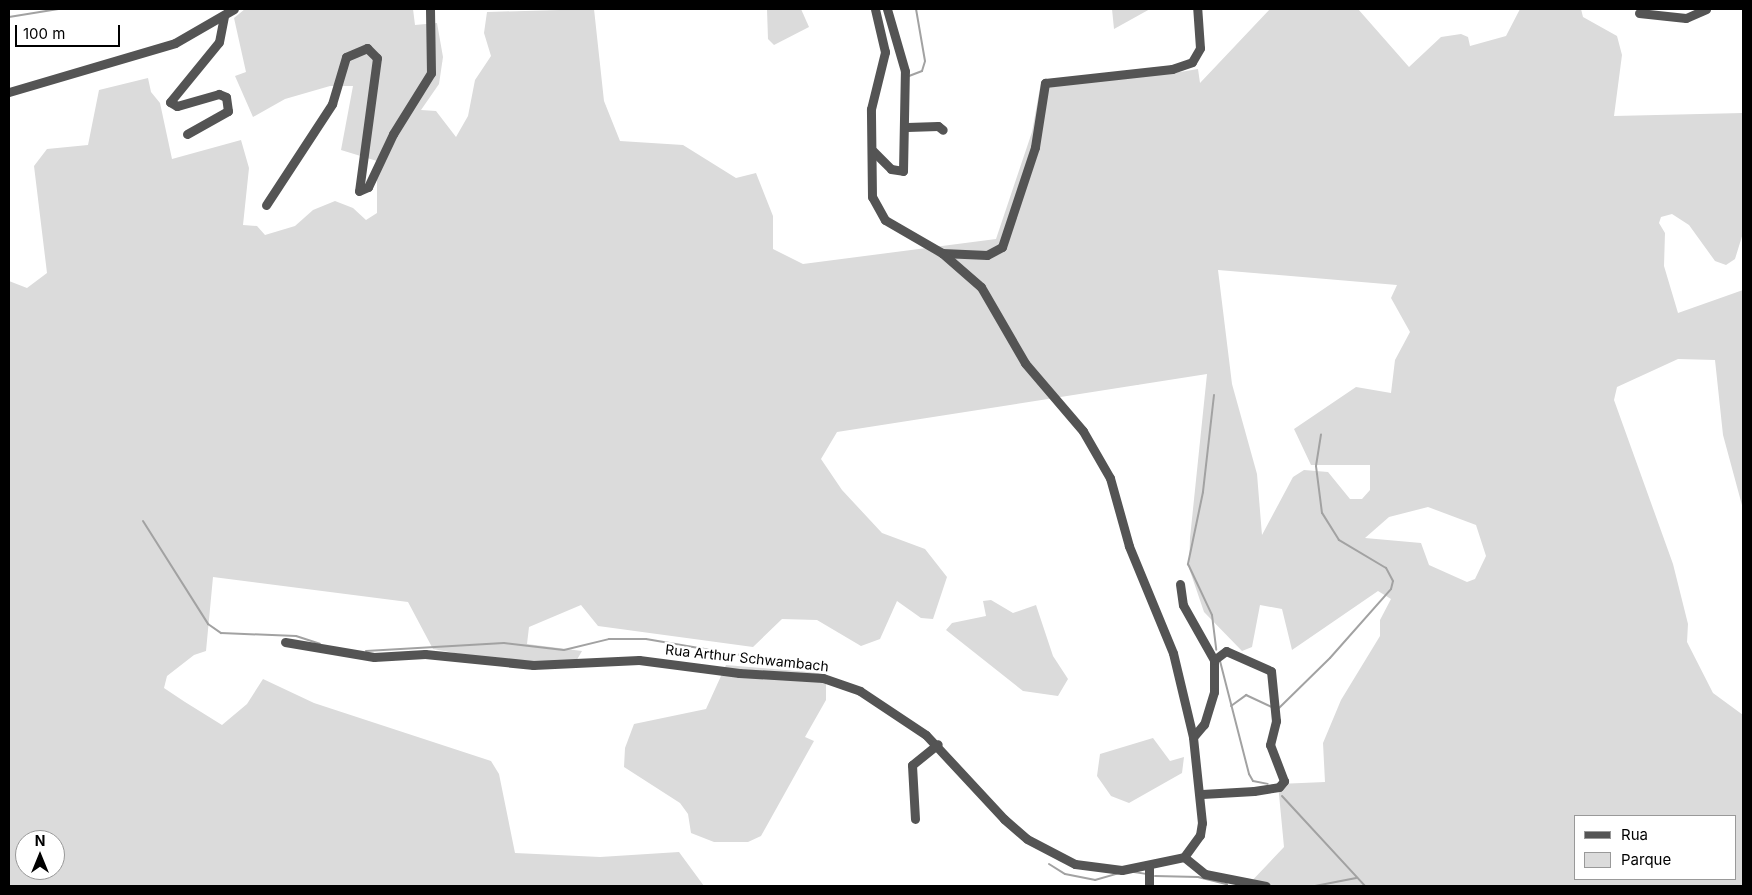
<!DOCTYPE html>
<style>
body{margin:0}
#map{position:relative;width:1752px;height:895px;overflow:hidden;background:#fff;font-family:Inter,sans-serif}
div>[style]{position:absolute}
.green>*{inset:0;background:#dbdbdb}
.stream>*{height:2px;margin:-1px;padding:0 1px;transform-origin:1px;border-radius:1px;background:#a2a2a2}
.minor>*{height:9px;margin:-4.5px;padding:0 4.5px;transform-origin:4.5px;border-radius:4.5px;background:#545454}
span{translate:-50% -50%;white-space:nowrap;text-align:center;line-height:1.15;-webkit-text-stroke:5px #fff;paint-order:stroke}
.street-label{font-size:14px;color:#000}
.frame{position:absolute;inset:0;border:10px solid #000;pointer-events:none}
.legend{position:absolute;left:1574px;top:815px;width:162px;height:65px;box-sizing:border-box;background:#fff;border:1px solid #999;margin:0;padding:6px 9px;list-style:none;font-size:15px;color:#000}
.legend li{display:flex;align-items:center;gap:10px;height:25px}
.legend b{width:25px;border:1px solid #999}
.north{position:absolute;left:15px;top:830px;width:50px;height:50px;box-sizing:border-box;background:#fff;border:1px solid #999;border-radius:50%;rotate:0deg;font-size:14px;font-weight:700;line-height:20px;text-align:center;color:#000}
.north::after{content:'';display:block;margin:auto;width:18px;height:22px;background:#000;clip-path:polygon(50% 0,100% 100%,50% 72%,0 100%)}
.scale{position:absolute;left:15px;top:25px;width:105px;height:22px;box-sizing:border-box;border:2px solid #000;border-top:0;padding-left:6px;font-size:15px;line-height:18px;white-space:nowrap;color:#000;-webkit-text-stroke:4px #fff;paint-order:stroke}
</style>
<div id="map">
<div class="green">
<div style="clip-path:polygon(evenodd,245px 9px,413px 9px,415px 25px,437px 23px,443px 57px,439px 84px,421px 110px,436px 111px,456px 137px,468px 116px,475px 80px,491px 56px,484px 33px,487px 12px,594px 9px,604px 101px,620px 141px,683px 145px,736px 178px,756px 173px,773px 216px,773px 249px,803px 264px,996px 239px,1032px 132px,1041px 82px,1175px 65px,1180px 72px,1198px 69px,1200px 83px,1270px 9px,1358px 9px,1409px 67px,1441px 37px,1461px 34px,1468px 37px,1470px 46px,1506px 36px,1520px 9px,1581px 9px,1583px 17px,1617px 36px,1622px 55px,1614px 116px,1743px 113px,1743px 233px,1735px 259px,1726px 265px,1715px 261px,1689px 225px,1672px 214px,1661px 217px,1659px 223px,1665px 233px,1664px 266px,1678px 313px,1743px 290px,1743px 509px,1723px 435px,1715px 360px,1678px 359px,1617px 387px,1614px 400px,1673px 564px,1688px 624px,1687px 642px,1713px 693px,1743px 715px,1743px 886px,1247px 886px,1284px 847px,1278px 784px,1325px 782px,1323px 743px,1341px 700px,1380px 636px,1380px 620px,1391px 599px,1378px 591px,1292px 650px,1282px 609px,1260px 605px,1252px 647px,1242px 651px,1204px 612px,1189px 568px,1190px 538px,1207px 374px,837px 432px,821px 459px,842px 490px,882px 533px,925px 549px,947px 577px,933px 619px,921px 618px,897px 601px,880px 639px,861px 646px,817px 620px,782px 619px,753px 647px,598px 626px,581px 605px,529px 627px,527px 644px,582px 651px,575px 663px,564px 668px,531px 667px,433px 649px,408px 602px,213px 577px,206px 651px,194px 655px,167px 676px,164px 688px,185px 702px,222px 725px,247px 704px,263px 679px,314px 703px,491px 761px,499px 774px,515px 853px,600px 857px,679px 852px,704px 886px,9px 886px,9px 281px,27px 288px,47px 273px,34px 166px,47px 149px,88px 145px,99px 90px,148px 78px,151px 92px,160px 103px,172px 159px,241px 140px,249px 168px,243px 225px,257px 226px,265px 235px,295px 226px,313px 210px,335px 201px,353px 208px,366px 220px,377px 213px,377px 161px,341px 150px,353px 86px,330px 86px,285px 99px,253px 117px,235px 76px,246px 72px,234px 18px,245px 9px,1218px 270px,1397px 285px,1391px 298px,1410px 332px,1395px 360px,1391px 393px,1356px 387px,1294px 429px,1311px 465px,1370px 465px,1370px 490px,1362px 499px,1350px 499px,1328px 472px,1304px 470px,1293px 477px,1262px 535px,1257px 474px,1232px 384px,1218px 270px,245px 9px,1428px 507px,1476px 525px,1486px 556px,1475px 579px,1467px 582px,1429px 565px,1421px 543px,1365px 538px,1389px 517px,1428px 507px,245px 9px,1576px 816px,1736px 816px,1736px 879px,1576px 879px,1576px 816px,245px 9px,25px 840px,55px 840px,55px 870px,25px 870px,25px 840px)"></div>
<div style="clip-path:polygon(767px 9px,801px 9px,809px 27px,774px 45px,768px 39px)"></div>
<div style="clip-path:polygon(1112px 9px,1150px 9px,1114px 29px)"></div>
<div style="clip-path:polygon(991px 600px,1013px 613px,1036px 605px,1053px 656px,1068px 679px,1058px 696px,1023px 691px,946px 630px,952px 623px,986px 616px,983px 601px)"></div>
<div style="clip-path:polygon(726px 665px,821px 673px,826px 677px,826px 700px,805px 737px,814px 741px,761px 836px,748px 842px,714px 842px,691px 833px,688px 814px,680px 803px,624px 767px,625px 748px,634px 724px,706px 709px)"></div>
<div style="clip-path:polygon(1153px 738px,1170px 761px,1184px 757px,1182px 773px,1129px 803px,1111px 796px,1097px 776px,1100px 754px)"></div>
</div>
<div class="stream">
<div style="left:9px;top:17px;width:50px;rotate:-9.3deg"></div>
<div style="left:909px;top:76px;width:14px;rotate:-21deg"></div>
<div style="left:922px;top:71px;width:10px;rotate:-73deg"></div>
<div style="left:925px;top:61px;width:53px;rotate:-99.8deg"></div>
<div style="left:1214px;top:395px;width:98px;rotate:96.5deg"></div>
<div style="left:1203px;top:492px;width:74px;rotate:101.8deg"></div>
<div style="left:1188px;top:564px;width:56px;rotate:64.8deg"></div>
<div style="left:1212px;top:615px;width:35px;rotate:83deg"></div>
<div style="left:143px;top:521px;width:122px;rotate:57.7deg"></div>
<div style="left:208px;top:624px;width:16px;rotate:35deg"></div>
<div style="left:221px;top:633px;width:75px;rotate:2.3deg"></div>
<div style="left:296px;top:636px;width:25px;rotate:18deg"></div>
<div style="left:366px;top:651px;width:138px;rotate:-3.3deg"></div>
<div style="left:504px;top:643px;width:60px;rotate:6.7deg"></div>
<div style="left:564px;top:650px;width:46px;rotate:-13.7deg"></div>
<div style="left:609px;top:639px;width:37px"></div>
<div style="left:646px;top:639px;width:113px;rotate:9.7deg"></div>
<div style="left:1220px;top:661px;width:117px;rotate:75.6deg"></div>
<div style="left:1249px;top:774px;width:8px;rotate:60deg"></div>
<div style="left:1253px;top:781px;width:15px;rotate:11deg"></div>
<div style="left:1231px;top:706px;width:19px;rotate:-36deg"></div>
<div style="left:1246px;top:695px;width:29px;rotate:25deg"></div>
<div style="left:1279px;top:708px;width:71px;rotate:-44.4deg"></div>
<div style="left:1330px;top:658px;width:92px;rotate:-48.5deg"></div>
<div style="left:1391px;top:589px;width:8px;rotate:-76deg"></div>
<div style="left:1393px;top:581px;width:15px;rotate:-118deg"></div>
<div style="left:1386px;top:568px;width:55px;rotate:-149.2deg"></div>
<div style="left:1339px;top:540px;width:32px;rotate:-122deg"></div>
<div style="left:1322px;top:513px;width:47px;rotate:-97.3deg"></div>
<div style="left:1316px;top:466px;width:32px;rotate:-81deg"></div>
<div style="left:1282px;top:796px;width:122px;rotate:47.3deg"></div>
<div style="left:1049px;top:864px;width:19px;rotate:32deg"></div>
<div style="left:1065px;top:874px;width:31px;rotate:11deg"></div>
<div style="left:1095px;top:880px;width:25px;rotate:-16deg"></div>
<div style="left:1134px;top:872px;width:12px;rotate:9deg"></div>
<div style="left:1155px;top:876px;width:43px;rotate:1.3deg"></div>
<div style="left:1198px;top:877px;width:30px;rotate:14deg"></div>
<div style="left:1315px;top:886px;width:42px;rotate:-11deg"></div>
</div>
<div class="minor">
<div style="left:1639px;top:13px;width:47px;rotate:6.1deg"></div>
<div style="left:1686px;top:18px;width:22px;rotate:-24deg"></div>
<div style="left:9px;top:92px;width:173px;rotate:-16.4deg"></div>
<div style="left:175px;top:43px;width:68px;rotate:-30deg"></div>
<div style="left:907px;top:127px;width:31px;rotate:-2deg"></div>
<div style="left:938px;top:126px;width:6px;rotate:39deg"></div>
<div style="left:187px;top:134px;width:47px;rotate:-29.3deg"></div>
<div style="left:228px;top:111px;width:14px;rotate:-98deg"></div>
<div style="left:226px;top:97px;width:8px;rotate:-157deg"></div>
<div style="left:219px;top:94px;width:44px;rotate:164.1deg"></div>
<div style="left:177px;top:106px;width:8px;rotate:-150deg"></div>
<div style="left:170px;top:102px;width:77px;rotate:-50.8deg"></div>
<div style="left:219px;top:42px;width:26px;rotate:-79deg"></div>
<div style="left:873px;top:151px;width:25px;rotate:45deg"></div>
<div style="left:891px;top:169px;width:12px;rotate:9deg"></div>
<div style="left:903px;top:171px;width:100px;rotate:-88.9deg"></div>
<div style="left:905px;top:71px;width:65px;rotate:-106.2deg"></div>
<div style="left:266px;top:205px;width:121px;rotate:-56.8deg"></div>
<div style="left:332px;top:104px;width:49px;rotate:-73.4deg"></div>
<div style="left:346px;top:57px;width:23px;rotate:-23deg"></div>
<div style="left:367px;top:48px;width:14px;rotate:45deg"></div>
<div style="left:377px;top:58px;width:134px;rotate:97.7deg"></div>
<div style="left:359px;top:191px;width:10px;rotate:-24deg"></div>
<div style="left:368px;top:187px;width:59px;rotate:-64.7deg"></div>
<div style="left:393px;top:134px;width:72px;rotate:-58.1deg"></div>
<div style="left:431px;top:73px;width:64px;rotate:-90.9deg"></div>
<div style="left:942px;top:253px;width:45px;rotate:2.5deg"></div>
<div style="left:987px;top:255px;width:17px;rotate:-28deg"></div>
<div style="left:1002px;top:247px;width:105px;rotate:-71.7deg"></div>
<div style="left:1035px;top:147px;width:65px;rotate:-81.1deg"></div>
<div style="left:1045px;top:83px;width:128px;rotate:-6.3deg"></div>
<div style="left:1172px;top:69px;width:21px;rotate:-19deg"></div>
<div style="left:1192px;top:62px;width:16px;rotate:-60deg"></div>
<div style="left:1200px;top:48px;width:39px;rotate:-94deg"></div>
<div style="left:1180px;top:584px;width:21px;rotate:82deg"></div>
<div style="left:1183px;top:605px;width:63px;rotate:60.6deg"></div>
<div style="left:1214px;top:660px;width:32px;rotate:90deg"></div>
<div style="left:1214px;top:692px;width:34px;rotate:107deg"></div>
<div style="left:1204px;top:724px;width:17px;rotate:130deg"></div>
<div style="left:285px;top:642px;width:90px;rotate:9.6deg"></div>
<div style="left:374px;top:657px;width:51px;rotate:-3.4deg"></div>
<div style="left:425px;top:654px;width:109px;rotate:5.8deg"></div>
<div style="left:533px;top:665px;width:106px;rotate:-2.7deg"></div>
<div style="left:639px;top:660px;width:101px;rotate:7.4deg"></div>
<div style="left:739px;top:673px;width:84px;rotate:3.4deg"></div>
<div style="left:823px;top:678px;width:39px;rotate:19deg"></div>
<div style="left:860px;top:691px;width:79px;rotate:33.7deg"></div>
<div style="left:926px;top:735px;width:115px;rotate:47.1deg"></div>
<div style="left:1004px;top:819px;width:30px;rotate:41deg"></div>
<div style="left:1027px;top:839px;width:54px;rotate:27.5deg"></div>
<div style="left:1075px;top:864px;width:47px;rotate:7.3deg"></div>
<div style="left:1122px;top:870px;width:63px;rotate:-11.8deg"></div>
<div style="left:1184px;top:857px;width:27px;rotate:-54deg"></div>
<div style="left:1200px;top:835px;width:12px;rotate:-81deg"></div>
<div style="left:1202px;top:823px;width:86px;rotate:-96deg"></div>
<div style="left:1193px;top:737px;width:86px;rotate:-103.4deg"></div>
<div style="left:1173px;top:653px;width:116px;rotate:-112.4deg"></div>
<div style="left:1129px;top:546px;width:71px;rotate:-105.6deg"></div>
<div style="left:1110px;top:478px;width:54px;rotate:-119.9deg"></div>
<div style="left:1083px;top:431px;width:89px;rotate:-130.5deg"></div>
<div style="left:1025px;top:363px;width:88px;rotate:-120.1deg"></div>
<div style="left:981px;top:287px;width:52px;rotate:-138.9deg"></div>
<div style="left:942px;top:253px;width:66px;rotate:-149.9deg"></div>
<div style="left:885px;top:220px;width:26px;rotate:-119deg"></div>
<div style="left:872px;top:197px;width:88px;rotate:-90.7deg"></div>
<div style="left:871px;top:109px;width:59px;rotate:-76.2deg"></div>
<div style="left:885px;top:52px;width:44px;rotate:-103.1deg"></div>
<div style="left:1202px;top:794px;width:52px;rotate:-3.3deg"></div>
<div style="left:1254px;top:791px;width:25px;rotate:-9deg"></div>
<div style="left:1279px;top:787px;width:8px;rotate:-50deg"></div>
<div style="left:1284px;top:781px;width:39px;rotate:-111deg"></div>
<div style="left:1270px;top:745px;width:25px;rotate:-76deg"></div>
<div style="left:1276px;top:721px;width:50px;rotate:-95.7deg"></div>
<div style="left:1271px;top:671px;width:49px;rotate:-156deg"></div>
<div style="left:1226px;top:651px;width:15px;rotate:143deg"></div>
<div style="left:915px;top:819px;width:54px;rotate:-93.2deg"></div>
<div style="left:912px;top:765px;width:33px;rotate:-39deg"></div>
<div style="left:1184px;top:857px;width:27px;rotate:39deg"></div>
<div style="left:1205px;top:874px;width:62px;rotate:11.1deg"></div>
<div style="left:1149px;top:867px;width:19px;rotate:90deg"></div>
</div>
<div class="street-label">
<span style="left:747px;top:658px;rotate:6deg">Rua Arthur Schwambach</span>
</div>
<div class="frame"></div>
<ul class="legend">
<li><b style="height:6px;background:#545454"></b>Rua</li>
<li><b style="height:14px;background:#dbdbdb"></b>Parque</li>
</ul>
<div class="north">N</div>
<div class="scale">100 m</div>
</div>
